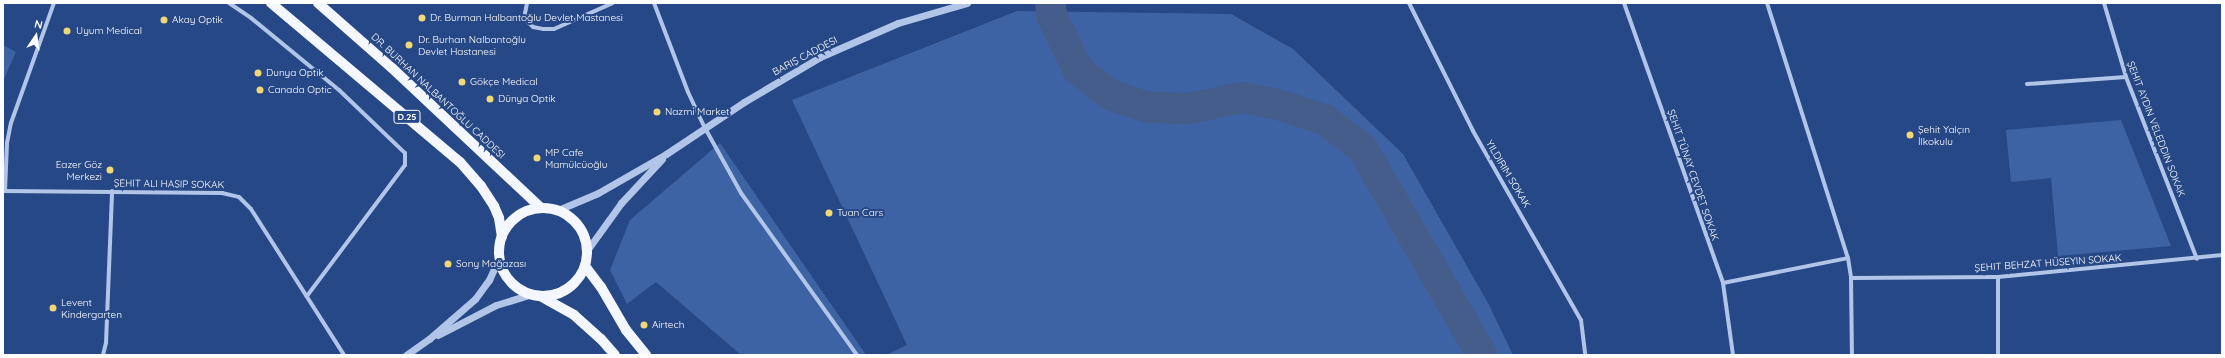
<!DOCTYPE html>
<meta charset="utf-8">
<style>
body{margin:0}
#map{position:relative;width:2225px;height:358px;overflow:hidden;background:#274886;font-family:Quicksand,sans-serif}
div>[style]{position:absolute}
.green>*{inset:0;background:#3e63a4}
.river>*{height:31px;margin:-15.5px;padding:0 15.5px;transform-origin:15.5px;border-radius:15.5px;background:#455d8a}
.minor>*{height:4px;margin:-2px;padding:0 2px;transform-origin:2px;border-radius:2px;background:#b1c5e8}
.tertiary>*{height:7px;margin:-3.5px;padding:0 3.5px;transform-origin:3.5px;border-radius:3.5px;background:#b1c5e8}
.primary>*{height:10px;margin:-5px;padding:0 5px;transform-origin:5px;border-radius:5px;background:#f4f7fe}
.primary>.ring{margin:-5px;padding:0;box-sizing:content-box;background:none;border:10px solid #f4f7fe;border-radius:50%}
.dots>*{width:11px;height:11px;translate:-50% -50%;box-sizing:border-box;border:2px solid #274886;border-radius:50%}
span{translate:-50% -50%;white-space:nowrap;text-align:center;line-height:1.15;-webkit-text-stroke:4px #274886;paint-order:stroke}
.shield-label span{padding:1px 3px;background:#274886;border:1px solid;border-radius:3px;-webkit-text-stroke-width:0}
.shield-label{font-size:9px;color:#fff;font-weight:700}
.poi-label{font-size:10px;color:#fff}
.left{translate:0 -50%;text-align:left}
.right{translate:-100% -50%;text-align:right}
.street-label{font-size:10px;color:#fff}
.frame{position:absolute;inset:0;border:4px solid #fff;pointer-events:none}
.north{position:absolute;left:16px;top:16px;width:40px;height:40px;-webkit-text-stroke:3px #274886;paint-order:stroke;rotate:13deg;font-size:11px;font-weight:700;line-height:16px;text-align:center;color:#fff}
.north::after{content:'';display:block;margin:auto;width:14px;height:18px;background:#fff;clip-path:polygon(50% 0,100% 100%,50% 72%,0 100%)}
</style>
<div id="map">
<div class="green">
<div style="clip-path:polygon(1017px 11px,1231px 14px,1293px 49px,1403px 154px,1488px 303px,1513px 355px,886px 355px,907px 345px,792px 100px)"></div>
<div style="clip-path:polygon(3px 45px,16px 52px,3px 81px)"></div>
<div style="clip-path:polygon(2121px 120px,2171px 246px,2058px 256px,2051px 178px,2011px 182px,2006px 130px)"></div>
<div style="clip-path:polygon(720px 143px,866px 355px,741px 355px,656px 282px,627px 304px,610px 270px,630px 220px)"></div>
</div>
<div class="river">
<div style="left:1050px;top:3px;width:12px;rotate:85deg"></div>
<div style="left:1051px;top:15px;width:61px;rotate:63.9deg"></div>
<div style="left:1078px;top:70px;width:41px;rotate:37.1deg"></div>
<div style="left:1111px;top:95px;width:40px;rotate:18deg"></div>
<div style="left:1149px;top:107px;width:40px;rotate:1.4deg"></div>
<div style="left:1189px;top:108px;width:54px;rotate:-11.7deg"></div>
<div style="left:1242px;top:97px;width:36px;rotate:11deg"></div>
<div style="left:1277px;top:104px;width:49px;rotate:17.7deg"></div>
<div style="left:1324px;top:119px;width:48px;rotate:37.3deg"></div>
<div style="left:1362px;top:148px;width:239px;rotate:59.9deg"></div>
</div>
<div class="minor">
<div style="left:229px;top:3px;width:27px;rotate:34deg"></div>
<div style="left:251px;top:18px;width:114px;rotate:39.3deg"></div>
<div style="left:339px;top:90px;width:91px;rotate:43.7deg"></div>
<div style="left:405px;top:153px;width:12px;rotate:90deg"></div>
<div style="left:405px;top:165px;width:164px;rotate:126.8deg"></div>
<div style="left:527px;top:3px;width:10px;rotate:101deg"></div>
<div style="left:525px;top:13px;width:9px;rotate:72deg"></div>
<div style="left:528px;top:22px;width:7px;rotate:45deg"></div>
<div style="left:533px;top:27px;width:10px;rotate:11deg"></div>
<div style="left:543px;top:29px;width:11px"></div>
<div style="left:554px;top:29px;width:64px;rotate:-23.8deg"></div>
<div style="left:654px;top:3px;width:95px;rotate:69.1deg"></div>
<div style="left:688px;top:92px;width:40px;rotate:65deg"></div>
<div style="left:705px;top:128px;width:74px;rotate:61deg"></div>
<div style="left:741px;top:193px;width:199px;rotate:54.4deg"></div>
<div style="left:1409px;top:3px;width:143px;rotate:63.4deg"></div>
<div style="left:1473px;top:131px;width:218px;rotate:60.3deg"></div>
<div style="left:1581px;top:320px;width:35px;rotate:83deg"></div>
<div style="left:1624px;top:3px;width:297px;rotate:70.5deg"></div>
<div style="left:1723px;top:283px;width:73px;rotate:82.1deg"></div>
<div style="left:1767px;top:3px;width:268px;rotate:72.4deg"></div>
<div style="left:1848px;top:258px;width:20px;rotate:81deg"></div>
<div style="left:1851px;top:278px;width:77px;rotate:89.3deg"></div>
<div style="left:2104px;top:3px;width:77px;rotate:73.4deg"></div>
<div style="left:2126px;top:77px;width:195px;rotate:68.7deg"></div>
<div style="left:2027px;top:84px;width:99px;rotate:-4deg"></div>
<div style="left:3px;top:191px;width:219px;rotate:0.5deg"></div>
<div style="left:222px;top:193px;width:17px;rotate:13deg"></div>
<div style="left:239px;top:197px;width:17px;rotate:45deg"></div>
<div style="left:251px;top:209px;width:173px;rotate:57.5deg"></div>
<div style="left:5px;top:191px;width:48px;rotate:-87.6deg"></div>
<div style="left:7px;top:143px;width:20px;rotate:-79deg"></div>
<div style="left:11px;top:123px;width:127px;rotate:-70.3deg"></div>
<div style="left:1851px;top:278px;width:147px;rotate:-0.4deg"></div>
<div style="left:1998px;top:277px;width:225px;rotate:-5.6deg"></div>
<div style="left:1723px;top:283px;width:127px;rotate:-11.3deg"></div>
<div style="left:103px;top:355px;width:12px;rotate:-76deg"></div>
<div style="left:106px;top:343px;width:152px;rotate:-87.7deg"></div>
<div style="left:1998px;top:355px;width:78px;rotate:-90deg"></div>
</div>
<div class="tertiary">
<div style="left:558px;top:210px;width:43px;rotate:-23deg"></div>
<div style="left:598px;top:193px;width:78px;rotate:-29.8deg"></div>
<div style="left:666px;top:154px;width:94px;rotate:-33.7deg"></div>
<div style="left:744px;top:102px;width:88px;rotate:-30.6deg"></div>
<div style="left:820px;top:57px;width:85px;rotate:-23.6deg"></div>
<div style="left:898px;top:23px;width:72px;rotate:-16.2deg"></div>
<div style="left:588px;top:249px;width:57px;rotate:-54.3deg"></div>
<div style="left:621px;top:203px;width:60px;rotate:-47deg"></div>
<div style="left:438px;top:335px;width:65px;rotate:-27.3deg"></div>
<div style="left:496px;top:305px;width:37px;rotate:-17deg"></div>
<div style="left:406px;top:355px;width:28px;rotate:-35deg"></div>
<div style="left:429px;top:339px;width:61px;rotate:-41deg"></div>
<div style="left:475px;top:299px;width:24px;rotate:-54deg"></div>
<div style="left:489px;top:280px;width:27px;rotate:-66deg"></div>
</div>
<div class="primary">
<div style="left:271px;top:3px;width:247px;rotate:40.1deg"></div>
<div style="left:460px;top:162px;width:32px;rotate:49deg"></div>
<div style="left:481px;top:186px;width:24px;rotate:57deg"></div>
<div style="left:494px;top:206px;width:13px;rotate:67deg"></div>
<div style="left:499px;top:218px;width:19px;rotate:81deg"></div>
<div style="left:318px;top:3px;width:98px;rotate:41.3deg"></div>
<div style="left:392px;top:68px;width:204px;rotate:43.2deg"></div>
<div class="ring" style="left:499px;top:208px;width:78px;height:78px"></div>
<div style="left:585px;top:266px;width:26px;rotate:53deg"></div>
<div style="left:601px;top:287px;width:50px;rotate:59.8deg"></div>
<div style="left:626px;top:330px;width:32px;rotate:51deg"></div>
<div style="left:540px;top:296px;width:39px;rotate:29deg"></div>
<div style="left:574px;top:315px;width:36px;rotate:42deg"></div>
<div style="left:601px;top:339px;width:21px;rotate:49deg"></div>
</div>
<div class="dots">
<div style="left:422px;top:18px;background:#f0d877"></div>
<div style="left:164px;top:20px;background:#f0d877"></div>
<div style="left:67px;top:31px;background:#f0d877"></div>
<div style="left:409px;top:45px;background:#f0d877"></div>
<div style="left:258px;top:73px;background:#f0d877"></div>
<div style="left:462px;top:82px;background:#f0d877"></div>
<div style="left:260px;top:90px;background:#f0d877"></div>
<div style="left:490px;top:99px;background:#f0d877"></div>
<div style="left:657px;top:112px;background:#f0d877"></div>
<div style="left:1910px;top:135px;background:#f0d877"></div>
<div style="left:537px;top:158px;background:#f0d877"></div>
<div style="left:110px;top:170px;background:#f0d877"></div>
<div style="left:829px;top:213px;background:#f0d877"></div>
<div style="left:448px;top:264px;background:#f0d877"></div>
<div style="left:53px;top:308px;background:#f0d877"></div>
<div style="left:644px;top:325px;background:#f0d877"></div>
</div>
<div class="shield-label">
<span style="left:407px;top:117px">D.25</span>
</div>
<div class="poi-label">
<span class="left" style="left:430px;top:18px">Dr. Burman Halbantoğlu Devlet Mastanesi</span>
<span class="left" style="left:172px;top:20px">Akay Optik</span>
<span class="left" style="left:76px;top:31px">Uyum Medical</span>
<span class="left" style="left:418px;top:45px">Dr. Burhan Nalbantoğlu<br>Devlet Hastanesi</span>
<span class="left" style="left:266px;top:73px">Dunya Optik</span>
<span class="left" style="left:470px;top:82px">Gökçe Medical</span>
<span class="left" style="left:268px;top:90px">Canada Optic</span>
<span class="left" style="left:498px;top:99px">Dünya Optik</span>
<span class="left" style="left:665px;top:112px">Nazmi Market</span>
<span class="left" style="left:1918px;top:135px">Şehit Yalçın<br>İlkokulu</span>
<span class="left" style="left:545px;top:158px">MP Cafe<br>Mamülcüoğlu</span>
<span class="right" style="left:102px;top:170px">Eazer Göz<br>Merkezi</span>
<span class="left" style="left:837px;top:213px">Tuan Cars</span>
<span class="left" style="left:456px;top:264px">Sony Mağazası</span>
<span class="left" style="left:61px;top:308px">Levent<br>Kindergarten</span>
<span class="left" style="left:652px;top:325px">Airtech</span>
</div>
<div class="street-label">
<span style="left:805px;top:56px;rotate:-28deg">BARIŞ CADDESI</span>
<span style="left:438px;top:96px;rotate:43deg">DR. BURHAN NALBANTOĞLU CADDESI</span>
<span style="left:2156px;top:129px;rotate:69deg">ŞEHIT AYDIN VELEDDIN SOKAK</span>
<span style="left:1508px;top:174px;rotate:59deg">YILDIRIM SOKAK</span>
<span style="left:1693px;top:175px;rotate:71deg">ŞEHIT TÜNAY CEVDET SOKAK</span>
<span style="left:169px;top:184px;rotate:1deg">ŞEHIT ALI HASIP SOKAK</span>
<span style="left:2048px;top:263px;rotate:-4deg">ŞEHIT BEHZAT HÜSEYIN SOKAK</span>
</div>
<div class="frame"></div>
<div class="north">N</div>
</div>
